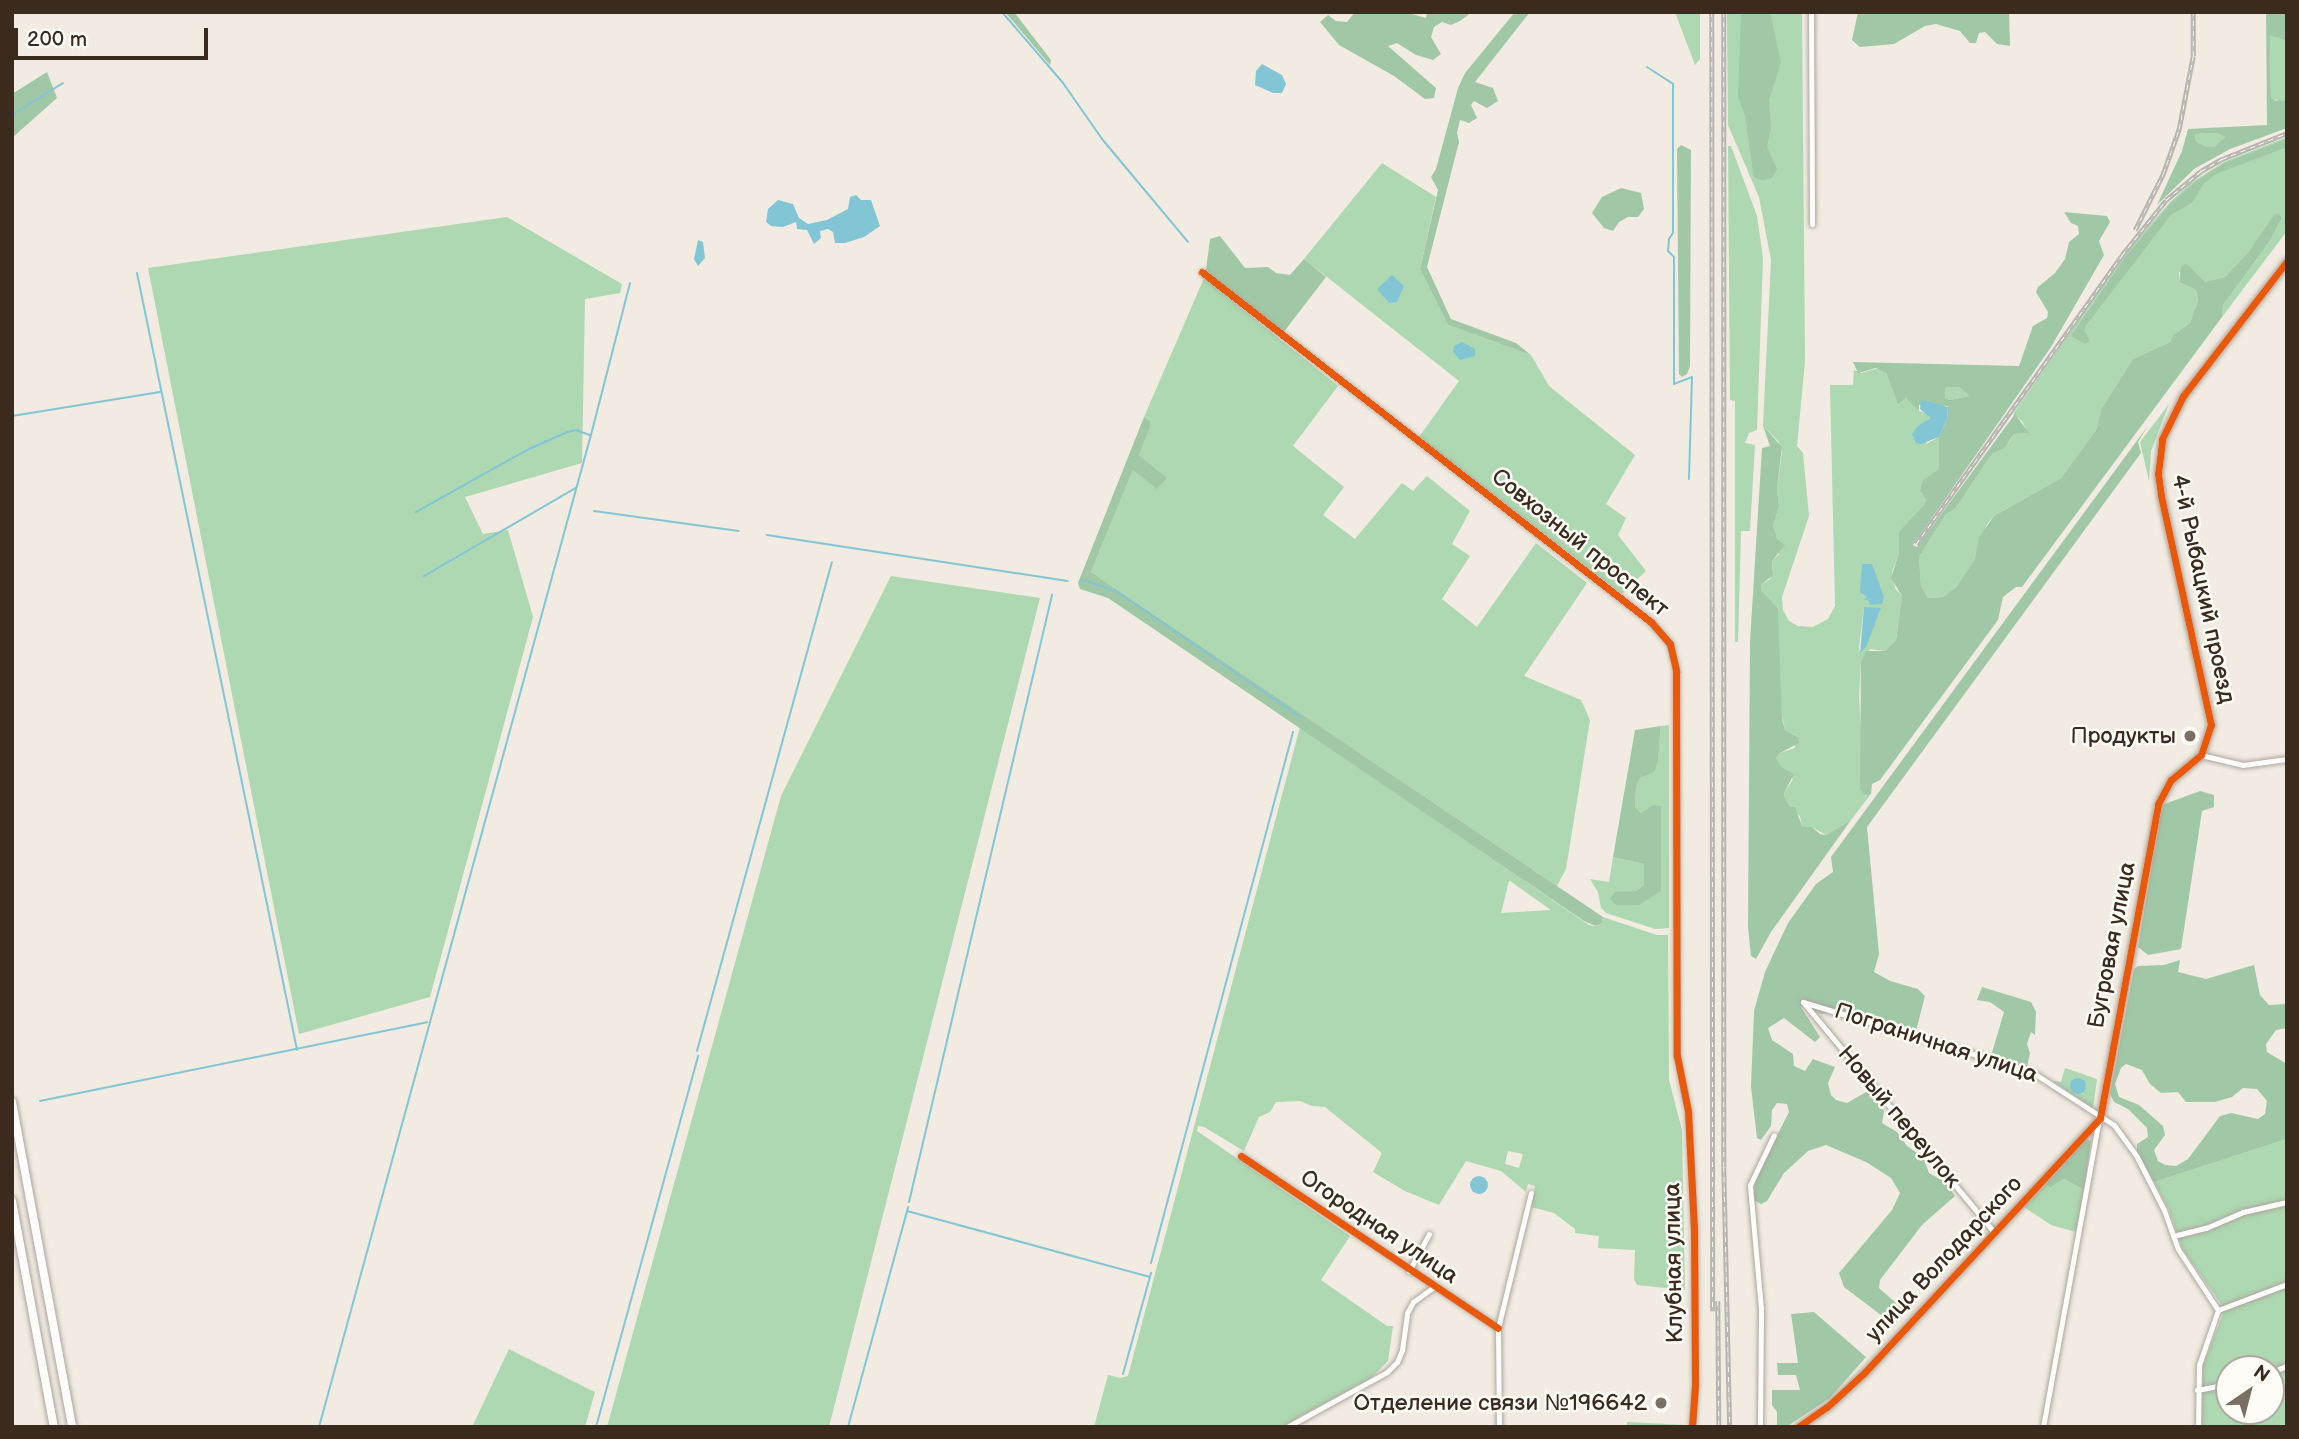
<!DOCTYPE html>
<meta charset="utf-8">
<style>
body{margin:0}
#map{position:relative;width:2299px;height:1439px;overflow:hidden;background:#f1ebe1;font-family:"Balsamiq Sans",sans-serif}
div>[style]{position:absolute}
.green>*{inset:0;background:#add8b1}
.forest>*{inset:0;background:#a1c8a6}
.water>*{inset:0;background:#82c6d6}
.round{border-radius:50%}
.stream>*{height:2px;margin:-1px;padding:0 1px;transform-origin:1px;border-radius:1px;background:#82c6d6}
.roads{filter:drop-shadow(0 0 2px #aca69f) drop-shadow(0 0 2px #aca69f)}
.street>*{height:5px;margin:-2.5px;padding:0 2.5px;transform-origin:2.5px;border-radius:2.5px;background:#fdfcfa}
.secondary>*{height:7px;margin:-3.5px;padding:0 3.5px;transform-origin:3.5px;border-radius:3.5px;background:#fdfcfa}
.primary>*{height:8px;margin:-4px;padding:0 4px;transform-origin:4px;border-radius:4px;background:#fdfcfa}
.rail>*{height:4.5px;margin-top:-2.25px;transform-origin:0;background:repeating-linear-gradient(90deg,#fdfcf7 0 5px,#b7b5b1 0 10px);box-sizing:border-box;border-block:2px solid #b7b5b1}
.cycleway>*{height:7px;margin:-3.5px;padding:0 3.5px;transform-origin:3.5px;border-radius:3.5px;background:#e8590c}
.dots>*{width:19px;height:19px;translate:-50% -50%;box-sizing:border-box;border:4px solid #fdfcf7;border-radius:50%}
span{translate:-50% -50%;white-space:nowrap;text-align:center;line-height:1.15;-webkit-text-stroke:5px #fdfcf7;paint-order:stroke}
.street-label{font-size:23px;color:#3b2a1e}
.poi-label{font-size:23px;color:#3b2a1e}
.right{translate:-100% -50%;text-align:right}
.frame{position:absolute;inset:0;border:14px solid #3b2a1e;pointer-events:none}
.north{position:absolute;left:2215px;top:1355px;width:70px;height:70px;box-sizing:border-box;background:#fdfcf7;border:2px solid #afa8a0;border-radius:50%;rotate:35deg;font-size:19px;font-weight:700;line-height:28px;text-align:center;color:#3b2a1e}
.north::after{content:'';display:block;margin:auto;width:24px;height:32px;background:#7b6e62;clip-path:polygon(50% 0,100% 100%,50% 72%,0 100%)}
.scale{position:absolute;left:14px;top:28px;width:194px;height:32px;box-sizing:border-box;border:4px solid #3b2a1e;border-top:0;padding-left:9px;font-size:21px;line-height:24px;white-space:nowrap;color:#3b2a1e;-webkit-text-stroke:5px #fdfcf7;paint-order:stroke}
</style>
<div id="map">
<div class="green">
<div style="clip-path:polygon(1675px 12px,1700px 12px,1700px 59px,1695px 65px)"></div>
<div style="clip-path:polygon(evenodd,1727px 12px,1802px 12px,1805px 361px,1797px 446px,1803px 453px,1809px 516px,1782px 597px,1783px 610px,1789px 621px,1798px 626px,1813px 627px,1828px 619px,1835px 606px,1830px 385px,1853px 385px,1854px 370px,1861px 373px,1879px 368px,1886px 373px,1897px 401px,1908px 398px,1919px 411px,1929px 414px,1931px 418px,1926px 444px,1939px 437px,1939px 470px,1922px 481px,1920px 491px,1926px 500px,1924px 505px,1899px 537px,1899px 553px,1892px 572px,1895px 588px,1902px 596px,1896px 640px,1885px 651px,1870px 649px,1861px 662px,1859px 697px,1865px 796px,1871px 794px,1851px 820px,1826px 835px,1812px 827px,1802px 826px,1800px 816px,1786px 804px,1784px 793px,1793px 779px,1777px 763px,1776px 758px,1780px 753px,1795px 748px,1794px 735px,1785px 730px,1779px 703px,1778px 608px,1761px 590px,1761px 585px,1770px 579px,1773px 570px,1772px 561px,1779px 554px,1773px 526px,1779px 506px,1777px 489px,1782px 452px,1779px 442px,1763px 426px,1771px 260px,1759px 197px,1728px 125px,1727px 12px,1864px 607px,1880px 611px,1860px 653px,1859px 647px,1864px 607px)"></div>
<div style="clip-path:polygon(2270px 34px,2287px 41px,2287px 100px,2281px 102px,2271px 99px)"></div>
<div style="clip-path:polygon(2216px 133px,2225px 137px,2214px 147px,2199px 146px,2196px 142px,2195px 134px)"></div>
<div style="clip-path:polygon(2287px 137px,2287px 231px,2222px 317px,2223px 305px,2270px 241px,2282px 218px,2274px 214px,2249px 251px,2225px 277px,2205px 282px,2196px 275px,2179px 272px,2179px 282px,2196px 290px,2198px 300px,2190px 323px,2173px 335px,2170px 342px,2133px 359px,2101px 409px,2096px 430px,2061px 478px,1994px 516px,1987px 524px,1975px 559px,1956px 587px,1943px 597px,1928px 598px,1921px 585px,1919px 557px,1946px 514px,1955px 509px,1992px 454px,2009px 442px,2014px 434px,2028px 433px,2022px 421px,2013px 414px,2125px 254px,2170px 202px,2192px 182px,2224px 162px)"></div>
<div style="clip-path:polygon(1728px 146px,1731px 146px,1757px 216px,1763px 258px,1757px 430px,1749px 433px,1745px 443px,1755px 445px,1750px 531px,1741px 531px,1738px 642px,1735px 642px,1735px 401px,1730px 400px)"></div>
<div style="clip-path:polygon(1382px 163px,1436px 197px,1420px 269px,1448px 325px,1531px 355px,1549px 386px,1635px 455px,1606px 504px,1626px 518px,1618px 535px,1646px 571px,1622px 594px,1419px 437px,1459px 381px,1304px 259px)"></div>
<div style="clip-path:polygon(507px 217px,622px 284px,620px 293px,585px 299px,582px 463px,465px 497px,483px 534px,508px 530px,533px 617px,430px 997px,299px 1034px,148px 268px)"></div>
<div style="clip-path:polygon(1204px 278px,1338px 386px,1293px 446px,1344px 487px,1323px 515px,1355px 539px,1402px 483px,1413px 491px,1427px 476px,1470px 511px,1452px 544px,1470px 556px,1442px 599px,1477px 627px,1536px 543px,1587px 583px,1524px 676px,1581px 700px,1590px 720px,1566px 869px,1557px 886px,1091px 572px,1133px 470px,1166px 478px,1139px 455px,1150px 428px,1150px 421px,1144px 417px)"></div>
<div style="clip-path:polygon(1946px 387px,1959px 387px,1969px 396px,1950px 400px,1945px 398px)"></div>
<div style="clip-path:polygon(2169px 404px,2151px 451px,2149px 481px,2140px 442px)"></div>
<div style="clip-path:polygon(891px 576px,1040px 598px,829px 1427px,607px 1427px,781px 796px)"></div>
<div style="clip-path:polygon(1669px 725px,1669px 928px,1655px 929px,1606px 913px,1601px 908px,1598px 892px,1590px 879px,1609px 882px,1613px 857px,1644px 864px,1644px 885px,1636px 891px,1615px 893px,1661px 891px,1641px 813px,1635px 807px,1636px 788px,1640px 778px,1658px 761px,1661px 726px)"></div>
<div style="clip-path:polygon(evenodd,1300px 727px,1589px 925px,1597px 926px,1602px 923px,1603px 917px,1657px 935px,1668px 935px,1669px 1080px,1682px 1130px,1685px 1290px,1637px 1285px,1634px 1279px,1635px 1250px,1598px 1248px,1599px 1236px,1575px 1233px,1575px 1229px,1554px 1213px,1531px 1207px,1535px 1186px,1528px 1184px,1526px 1192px,1501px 1171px,1466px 1161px,1439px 1205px,1405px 1191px,1373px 1172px,1382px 1153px,1325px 1107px,1312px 1106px,1300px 1101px,1276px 1102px,1270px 1112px,1259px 1117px,1244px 1151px,1204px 1127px,1198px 1126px,1197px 1131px,1350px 1236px,1321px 1280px,1387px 1326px,1393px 1326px,1388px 1361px,1371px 1378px,1281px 1427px,1094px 1427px,1108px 1375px,1121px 1378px,1128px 1376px,1300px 727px,1509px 881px,1510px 881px,1551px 910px,1501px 913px,1509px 881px,1300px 727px,1508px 1151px,1523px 1154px,1519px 1168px,1505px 1164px,1508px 1151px)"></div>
<div style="clip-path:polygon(2065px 1068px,2097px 1079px,2093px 1109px,2053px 1081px,2061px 1082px)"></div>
<div style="clip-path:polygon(evenodd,2287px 1139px,2287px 1427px,2202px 1427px,2203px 1365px,2223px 1314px,2221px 1304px,2183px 1250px,2169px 1210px,2154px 1182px,2287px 1139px,2229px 1369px,2271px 1369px,2271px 1411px,2229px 1411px,2229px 1369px)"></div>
<div style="clip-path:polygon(2055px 1174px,2084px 1190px,2076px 1232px,2051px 1225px,2024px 1207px)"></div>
<div style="clip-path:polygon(509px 1349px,595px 1392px,585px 1427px,472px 1427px)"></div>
<div style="clip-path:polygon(1627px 1422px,1687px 1425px,1687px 1427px,1627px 1427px)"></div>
</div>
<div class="forest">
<div style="clip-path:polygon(1005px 12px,1014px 12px,1051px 60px,1050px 65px)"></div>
<div style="clip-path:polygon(1355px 12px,1405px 12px,1426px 18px,1427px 12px,1472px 12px,1460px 21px,1451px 25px,1442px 22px,1434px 27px,1431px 37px,1441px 54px,1433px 60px,1416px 55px,1397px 43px,1388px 46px,1436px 88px,1434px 98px,1425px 99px,1394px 76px,1339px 45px,1320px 22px,1328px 15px,1336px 21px,1347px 22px)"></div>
<div style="clip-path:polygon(1515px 12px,1530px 12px,1475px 82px,1493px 88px,1498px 101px,1487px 108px,1474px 101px,1471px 105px,1477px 118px,1469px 123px,1460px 120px,1457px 133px,1459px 142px,1427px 267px,1451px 319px,1516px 343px,1531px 355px,1448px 325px,1420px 269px,1438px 190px,1431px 177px,1436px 169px,1458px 88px,1465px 73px)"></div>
<div style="clip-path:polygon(1741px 12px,1770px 12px,1781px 63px,1769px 100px,1771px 127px,1767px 147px,1777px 169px,1772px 178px,1762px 180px,1754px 177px,1753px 172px,1745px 115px,1738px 97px)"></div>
<div style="clip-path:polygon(1858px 12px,2009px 12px,2010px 46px,1997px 44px,1985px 32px,1979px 33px,1976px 43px,1970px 43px,1960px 31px,1936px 24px,1925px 26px,1894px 44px,1860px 47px,1852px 40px)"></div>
<div style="clip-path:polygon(evenodd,2266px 12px,2287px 12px,2287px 41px,2270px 35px,2271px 98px,2276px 101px,2287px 100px,2287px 128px,2230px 149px,2194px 169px,2157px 205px,2182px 151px,2188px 129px,2267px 125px,2266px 12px,2195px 134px,2216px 133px,2225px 137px,2214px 147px,2204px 146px,2196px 142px,2195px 134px)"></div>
<div style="clip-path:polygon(47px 72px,57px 98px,12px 138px,12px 94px)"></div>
<div style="clip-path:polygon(2287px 139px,2287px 147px,2216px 174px,2203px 184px,2193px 202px,2171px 215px,2087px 324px,2084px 330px,2090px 341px,2085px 344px,2071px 336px,2126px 256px,2171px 203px,2194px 183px,2224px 163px)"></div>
<div style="clip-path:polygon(1681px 145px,1691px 150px,1690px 366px,1687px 374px,1682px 377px,1679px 374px,1677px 149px)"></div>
<div style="clip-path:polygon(1621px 188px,1641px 193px,1644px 209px,1638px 217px,1628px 217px,1619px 222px,1613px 231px,1604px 228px,1592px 213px,1602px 197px)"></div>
<div style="clip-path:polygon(evenodd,2064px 212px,2107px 216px,2110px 222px,2099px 241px,2104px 255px,2051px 347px,1913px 545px,1917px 547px,2015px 414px,2029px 433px,2014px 434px,2005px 447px,1992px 454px,1955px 509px,1946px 514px,1919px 557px,1921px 585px,1928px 598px,1943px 597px,1956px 587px,1975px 559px,1979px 537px,1994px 516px,2061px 478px,2096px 430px,2101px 409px,2133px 359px,2170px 342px,2173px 335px,2190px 323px,2198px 300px,2196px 290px,2179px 282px,2181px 267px,2185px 264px,2189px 266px,2205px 282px,2225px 277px,2249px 251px,2274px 214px,2279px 214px,2282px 218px,2270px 241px,2223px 305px,2222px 317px,2022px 587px,2016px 587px,2003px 597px,1998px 620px,1880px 780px,1872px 784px,1871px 794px,1866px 796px,1860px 789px,1861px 662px,1866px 651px,1885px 651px,1896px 640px,1902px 596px,1891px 578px,1899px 553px,1899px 532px,1924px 505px,1926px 500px,1920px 491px,1922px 481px,1939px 469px,1939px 437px,1947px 419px,1948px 406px,1919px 405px,1919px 411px,1906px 398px,1898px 404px,1886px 373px,1876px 368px,1858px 373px,1853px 362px,2019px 366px,2033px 326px,2047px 318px,2048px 312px,2036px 292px,2038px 287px,2055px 273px,2065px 259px,2069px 242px,2079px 234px,2078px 226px,2071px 223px,2064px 212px,1946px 387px,1959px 387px,1969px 396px,1950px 400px,1945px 398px,1946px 387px)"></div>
<div style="clip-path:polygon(1220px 236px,1245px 268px,1268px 267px,1276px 273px,1290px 275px,1304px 259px,1326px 277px,1283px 333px,1210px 276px,1206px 270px,1210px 239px)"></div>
<div style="clip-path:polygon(1144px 417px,1150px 421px,1150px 428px,1139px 455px,1167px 478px,1157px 489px,1133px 470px,1091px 572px,1603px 917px,1602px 923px,1596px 926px,1584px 921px,1108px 598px,1080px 589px,1078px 583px)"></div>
<div style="clip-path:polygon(1763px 426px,1782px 447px,1777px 489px,1779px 506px,1773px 526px,1777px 539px,1785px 545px,1772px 561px,1773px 575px,1761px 585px,1761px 590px,1778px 608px,1782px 719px,1785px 730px,1799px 738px,1799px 743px,1780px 753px,1776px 758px,1781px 767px,1794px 774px,1784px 793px,1785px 799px,1790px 807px,1795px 807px,1802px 826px,1812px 827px,1820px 834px,1826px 835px,1851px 820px,1771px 932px,1756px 959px,1751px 956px,1748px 927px,1750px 642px,1762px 448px,1770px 446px)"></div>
<div style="clip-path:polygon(2147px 427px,2138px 442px,2141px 453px,1867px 827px,1879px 954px,1874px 972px,1890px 981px,1918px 989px,1925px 996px,1916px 1031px,1851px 1010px,1821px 1014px,1808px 1005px,1801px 1007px,1820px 1037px,1815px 1042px,1784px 1018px,1768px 1028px,1772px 1040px,1793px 1054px,1794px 1066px,1805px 1071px,1813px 1059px,1835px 1067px,1828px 1083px,1831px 1095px,1836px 1100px,1847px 1103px,1868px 1091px,1884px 1111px,1882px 1123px,1897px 1132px,1907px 1146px,1923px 1157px,1929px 1173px,1945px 1182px,1955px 1196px,1922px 1225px,1880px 1280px,1879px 1288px,1904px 1310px,1894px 1325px,1844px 1287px,1839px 1273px,1892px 1210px,1900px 1193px,1891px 1178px,1866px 1162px,1826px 1145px,1808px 1151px,1784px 1173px,1767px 1201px,1761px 1204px,1753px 1200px,1756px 1177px,1789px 1112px,1787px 1104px,1777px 1103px,1772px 1110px,1771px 1126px,1761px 1140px,1757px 1138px,1751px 1087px,1754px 1011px,1765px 972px,1788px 923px,1816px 884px,1833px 872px,1831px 857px)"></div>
<div style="clip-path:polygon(1661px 726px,1658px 761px,1654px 772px,1640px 778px,1636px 788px,1635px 807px,1641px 813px,1653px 805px,1661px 806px,1661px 891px,1639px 905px,1616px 905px,1610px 899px,1615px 892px,1636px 891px,1644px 885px,1644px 864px,1613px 857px,1635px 730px)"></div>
<div style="clip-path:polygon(2200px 791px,2214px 795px,2214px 807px,2202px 811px,2181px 949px,2148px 955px,2138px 947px,2162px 805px)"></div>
<div style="clip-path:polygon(evenodd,2180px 960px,2178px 972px,2206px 979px,2254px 965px,2260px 995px,2269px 1005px,2287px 1004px,2287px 1028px,2276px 1030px,2266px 1044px,2267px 1052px,2287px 1064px,2287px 1139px,2154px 1182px,2137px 1151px,2137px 1144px,2148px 1137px,2147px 1128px,2128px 1109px,2114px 1102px,2110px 1094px,2134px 969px,2138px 966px,2164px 965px,2180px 960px,2126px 1064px,2142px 1070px,2150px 1084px,2161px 1093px,2178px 1092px,2186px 1102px,2215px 1102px,2232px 1097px,2243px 1088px,2257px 1089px,2267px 1101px,2265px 1114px,2258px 1119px,2231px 1113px,2220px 1116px,2188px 1159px,2176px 1166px,2165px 1165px,2158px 1161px,2154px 1150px,2165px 1135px,2163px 1126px,2139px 1105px,2119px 1097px,2115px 1084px,2121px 1068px,2126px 1064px)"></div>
<div style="clip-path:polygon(1982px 987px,2031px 1002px,2036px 1012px,2035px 1035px,2031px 1032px,2027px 1044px,2030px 1053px,2027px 1067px,1991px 1056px,2004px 1012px,1990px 1002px,1977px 1000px)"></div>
<div style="clip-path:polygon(2086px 1139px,2091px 1141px,2084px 1190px,2064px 1179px,2050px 1187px,2046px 1184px)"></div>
<div style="clip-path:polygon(1814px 1312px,1866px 1357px,1830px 1398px,1786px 1427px,1777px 1427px,1777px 1412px,1772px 1405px,1772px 1390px,1800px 1390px,1796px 1375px,1778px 1375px,1777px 1363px,1798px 1363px,1791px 1314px)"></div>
</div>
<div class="water">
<div style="clip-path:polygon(1262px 64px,1282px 75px,1286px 84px,1282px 93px,1273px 93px,1255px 85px,1256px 71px)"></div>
<div style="clip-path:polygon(856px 195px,861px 200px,871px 200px,880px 226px,864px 237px,845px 243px,835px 243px,833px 232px,828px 229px,820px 231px,821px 238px,814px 244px,807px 230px,797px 229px,796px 222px,783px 227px,771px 226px,766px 222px,768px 209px,778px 200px,793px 204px,799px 218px,808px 224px,827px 220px,848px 209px,850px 197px)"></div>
<div style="clip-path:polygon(698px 240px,703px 242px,705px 258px,698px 266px,694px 259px)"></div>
<div style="clip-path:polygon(1392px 275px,1404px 286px,1397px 302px,1389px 303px,1377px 289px)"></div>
<div style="clip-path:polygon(1462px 342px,1475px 349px,1475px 356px,1460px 360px,1453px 352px,1454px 346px)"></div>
<div style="clip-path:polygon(1921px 400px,1948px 407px,1947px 419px,1939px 437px,1921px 444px,1916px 443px,1912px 434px,1918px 426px,1931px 418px,1920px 409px)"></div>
<div style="clip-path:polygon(1862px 564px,1872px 564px,1884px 597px,1882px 604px,1870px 605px,1868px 600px,1863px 600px,1867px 597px,1860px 592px)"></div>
<div style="clip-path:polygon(1864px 607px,1881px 608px,1866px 647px,1860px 653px)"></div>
<div class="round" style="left:2070px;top:1078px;width:16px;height:16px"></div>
<div class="round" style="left:1470px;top:1176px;width:18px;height:18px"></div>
</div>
<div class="stream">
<div style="left:1002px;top:12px;width:94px;rotate:49.3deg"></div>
<div style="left:1063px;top:83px;width:68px;rotate:55.1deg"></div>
<div style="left:1102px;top:139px;width:134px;rotate:50.1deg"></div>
<div style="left:1647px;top:67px;width:31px;rotate:33deg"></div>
<div style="left:1673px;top:84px;width:149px;rotate:90deg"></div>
<div style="left:1673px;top:233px;width:7px;rotate:124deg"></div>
<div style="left:1669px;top:239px;width:12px;rotate:95deg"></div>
<div style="left:1668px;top:251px;width:8px;rotate:45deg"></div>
<div style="left:1674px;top:257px;width:127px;rotate:90deg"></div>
<div style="left:1674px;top:384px;width:19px;rotate:-21deg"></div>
<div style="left:1692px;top:377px;width:102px;rotate:91.7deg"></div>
<div style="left:12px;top:115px;width:60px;rotate:-32.1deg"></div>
<div style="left:137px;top:273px;width:793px;rotate:78.36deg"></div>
<div style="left:12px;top:416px;width:150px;rotate:-9.2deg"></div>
<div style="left:594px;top:511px;width:146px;rotate:7.9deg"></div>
<div style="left:416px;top:512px;width:127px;rotate:-29.2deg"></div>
<div style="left:527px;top:450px;width:44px;rotate:-24.2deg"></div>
<div style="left:567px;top:432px;width:9px;rotate:-13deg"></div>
<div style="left:576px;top:430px;width:15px;rotate:20deg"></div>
<div style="left:767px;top:535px;width:304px;rotate:8.7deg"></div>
<div style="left:424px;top:576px;width:176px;rotate:-30.1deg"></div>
<div style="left:1082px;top:580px;width:36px;rotate:18deg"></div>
<div style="left:1116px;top:591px;width:224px;rotate:34.3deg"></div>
<div style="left:697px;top:1051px;width:507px;rotate:-74.57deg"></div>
<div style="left:40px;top:1101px;width:395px;rotate:-11.5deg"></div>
<div style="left:909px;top:1202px;width:624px;rotate:-76.74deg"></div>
<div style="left:907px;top:1211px;width:252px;rotate:15.2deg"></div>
<div style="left:1151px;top:1263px;width:550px;rotate:-75.03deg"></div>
<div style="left:1123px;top:1374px;width:105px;rotate:-74.5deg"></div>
<div style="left:319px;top:1427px;width:1029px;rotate:-74.67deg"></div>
<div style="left:591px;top:435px;width:157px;rotate:-75.6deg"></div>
<div style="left:596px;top:1427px;width:385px;rotate:-74.6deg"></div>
<div style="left:848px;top:1427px;width:228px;rotate:-74.7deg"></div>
</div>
<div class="roads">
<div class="street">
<div style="left:1811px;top:12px;width:212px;rotate:89.7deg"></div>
<div style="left:1202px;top:272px;width:569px;rotate:37.94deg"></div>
<div style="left:1651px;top:622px;width:29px;rotate:49deg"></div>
<div style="left:1670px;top:644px;width:28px;rotate:77deg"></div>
<div style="left:1676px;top:671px;width:385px;rotate:89.9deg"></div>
<div style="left:1677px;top:1056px;width:56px;rotate:78.7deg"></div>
<div style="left:1688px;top:1111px;width:119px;rotate:87.1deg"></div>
<div style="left:1694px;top:1230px;width:155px;rotate:89.6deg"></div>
<div style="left:1695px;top:1385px;width:42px;rotate:94.1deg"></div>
<div style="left:2201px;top:755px;width:43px;rotate:13.4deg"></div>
<div style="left:2243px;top:765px;width:44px;rotate:-7.8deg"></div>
<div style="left:1803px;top:1002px;width:239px;rotate:17deg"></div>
<div style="left:2032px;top:1072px;width:98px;rotate:32.9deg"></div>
<div style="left:2114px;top:1125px;width:39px;rotate:54deg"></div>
<div style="left:2137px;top:1157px;width:59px;rotate:63deg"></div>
<div style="left:2164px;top:1210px;width:41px;rotate:70.3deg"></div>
<div style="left:2178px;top:1249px;width:73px;rotate:56.7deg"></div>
<div style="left:2218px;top:1310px;width:58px;rotate:109.1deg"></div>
<div style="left:2199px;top:1365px;width:62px;rotate:90.9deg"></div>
<div style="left:1803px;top:1002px;width:300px;rotate:50.3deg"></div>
<div style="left:1241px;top:1156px;width:309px;rotate:33.8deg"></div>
<div style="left:2173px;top:1236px;width:34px;rotate:-14deg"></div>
<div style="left:2206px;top:1228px;width:40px;rotate:-23.4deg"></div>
<div style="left:2243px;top:1212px;width:45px;rotate:-12.8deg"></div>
<div style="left:1409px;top:1271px;width:42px;rotate:-61.6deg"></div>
<div style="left:2218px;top:1310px;width:74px;rotate:-20.6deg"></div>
<div style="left:2271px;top:1372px;width:17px;rotate:-21deg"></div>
<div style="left:2197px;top:1390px;width:33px;rotate:-11deg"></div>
<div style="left:1287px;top:1427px;width:114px;rotate:-28.8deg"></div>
<div style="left:1387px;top:1372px;width:14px;rotate:-45deg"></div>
<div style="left:1397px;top:1362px;width:13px;rotate:-67deg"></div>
<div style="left:1402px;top:1350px;width:37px;rotate:-82deg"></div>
<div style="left:1407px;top:1313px;width:13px;rotate:-61deg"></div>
<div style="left:1413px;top:1302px;width:26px;rotate:-36deg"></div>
<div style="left:1499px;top:1427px;width:99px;rotate:-90.6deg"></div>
<div style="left:1498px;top:1328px;width:139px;rotate:-76.3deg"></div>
<div style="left:1760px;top:1427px;width:118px;rotate:-89.5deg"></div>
<div style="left:1761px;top:1309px;width:124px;rotate:-95.1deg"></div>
<div style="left:1750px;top:1185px;width:55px;rotate:-64.4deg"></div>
<div style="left:2043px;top:1427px;width:312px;rotate:-79.7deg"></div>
</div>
<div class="secondary">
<div style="left:1798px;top:1427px;width:35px;rotate:-35deg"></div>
<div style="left:1827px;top:1407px;width:50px;rotate:-42.6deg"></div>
<div style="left:1864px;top:1373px;width:347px;rotate:-47.2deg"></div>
<div style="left:2100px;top:1118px;width:319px;rotate:-79.5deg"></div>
<div style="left:2158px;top:804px;width:27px;rotate:-62deg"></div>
<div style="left:2171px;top:780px;width:39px;rotate:-40deg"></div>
<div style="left:2201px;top:755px;width:32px;rotate:-72deg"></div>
<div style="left:2211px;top:725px;width:235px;rotate:-102.3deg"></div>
<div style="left:2161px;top:495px;width:21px;rotate:-98deg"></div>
<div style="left:2158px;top:474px;width:35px;rotate:-83deg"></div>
<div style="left:2162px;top:439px;width:48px;rotate:-64deg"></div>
<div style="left:2183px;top:396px;width:170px;rotate:-52.4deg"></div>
</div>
<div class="primary">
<div style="left:12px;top:1102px;width:330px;rotate:79.5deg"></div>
<div style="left:12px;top:1201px;width:230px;rotate:79.5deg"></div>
</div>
</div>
<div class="rail">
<div style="left:1712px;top:12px;width:1299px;rotate:89.96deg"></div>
<div style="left:1724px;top:12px;width:1155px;rotate:90deg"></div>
<div style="left:1724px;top:1167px;width:260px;rotate:88.7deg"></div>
<div style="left:2135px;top:230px;width:63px;rotate:-63.4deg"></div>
<div style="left:2163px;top:174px;width:48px;rotate:-70.4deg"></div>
<div style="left:2179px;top:129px;width:74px;rotate:-79.1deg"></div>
<div style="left:2193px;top:56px;width:44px;rotate:-90deg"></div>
<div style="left:1916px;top:544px;width:355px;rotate:-54.5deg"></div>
<div style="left:2122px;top:255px;width:70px;rotate:-51.3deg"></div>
<div style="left:2166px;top:200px;width:45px;rotate:-39.6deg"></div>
<div style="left:2201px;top:171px;width:24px;rotate:-30deg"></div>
<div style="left:2222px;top:159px;width:70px;rotate:-21.8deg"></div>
<div style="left:1718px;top:1301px;width:126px;rotate:89.5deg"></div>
</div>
<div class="cycleway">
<div style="left:1202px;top:272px;width:569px;rotate:37.94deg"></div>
<div style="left:1651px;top:622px;width:29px;rotate:49deg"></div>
<div style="left:1670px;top:644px;width:28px;rotate:77deg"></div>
<div style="left:1676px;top:671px;width:385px;rotate:89.9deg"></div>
<div style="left:1677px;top:1056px;width:56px;rotate:78.7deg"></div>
<div style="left:1688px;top:1111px;width:119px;rotate:87.1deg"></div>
<div style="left:1694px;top:1230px;width:155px;rotate:89.6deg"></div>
<div style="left:1695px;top:1385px;width:42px;rotate:94.1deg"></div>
<div style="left:1241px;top:1156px;width:309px;rotate:33.8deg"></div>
<div style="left:1798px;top:1427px;width:35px;rotate:-35deg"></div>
<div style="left:1827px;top:1407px;width:50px;rotate:-42.6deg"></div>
<div style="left:1864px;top:1373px;width:347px;rotate:-47.2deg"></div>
<div style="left:2100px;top:1118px;width:319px;rotate:-79.5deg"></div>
<div style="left:2158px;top:804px;width:27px;rotate:-62deg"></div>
<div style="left:2171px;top:780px;width:39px;rotate:-40deg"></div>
<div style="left:2201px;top:755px;width:32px;rotate:-72deg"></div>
<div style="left:2211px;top:725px;width:235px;rotate:-102.3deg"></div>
<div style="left:2161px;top:495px;width:21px;rotate:-98deg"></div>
<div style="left:2158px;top:474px;width:35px;rotate:-83deg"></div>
<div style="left:2162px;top:439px;width:48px;rotate:-64deg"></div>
<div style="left:2183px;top:396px;width:170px;rotate:-52.4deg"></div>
</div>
<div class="dots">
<div style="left:2190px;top:736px;background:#7b6e62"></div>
<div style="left:1661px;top:1403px;background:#7b6e62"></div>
</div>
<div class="street-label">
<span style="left:1580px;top:543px;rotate:39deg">Совхозный проспект</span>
<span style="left:2203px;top:589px;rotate:78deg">4-й Рыбацкий проезд</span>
<span style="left:2112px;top:945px;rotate:-79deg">Бугровая улица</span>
<span style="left:1936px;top:1043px;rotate:18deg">Пограничная улица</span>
<span style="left:1899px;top:1117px;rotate:50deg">Новый переулок</span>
<span style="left:1379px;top:1227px;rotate:34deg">Огородная улица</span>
<span style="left:1944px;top:1259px;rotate:-47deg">улица Володарского</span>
<span style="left:1674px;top:1263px;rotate:-91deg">Клубная улица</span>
</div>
<div class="poi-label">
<span class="right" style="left:2176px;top:736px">Продукты</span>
<span class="right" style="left:1647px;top:1403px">Отделение связи №196642</span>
</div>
<div class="frame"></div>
<div class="north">N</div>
<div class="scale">200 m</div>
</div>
